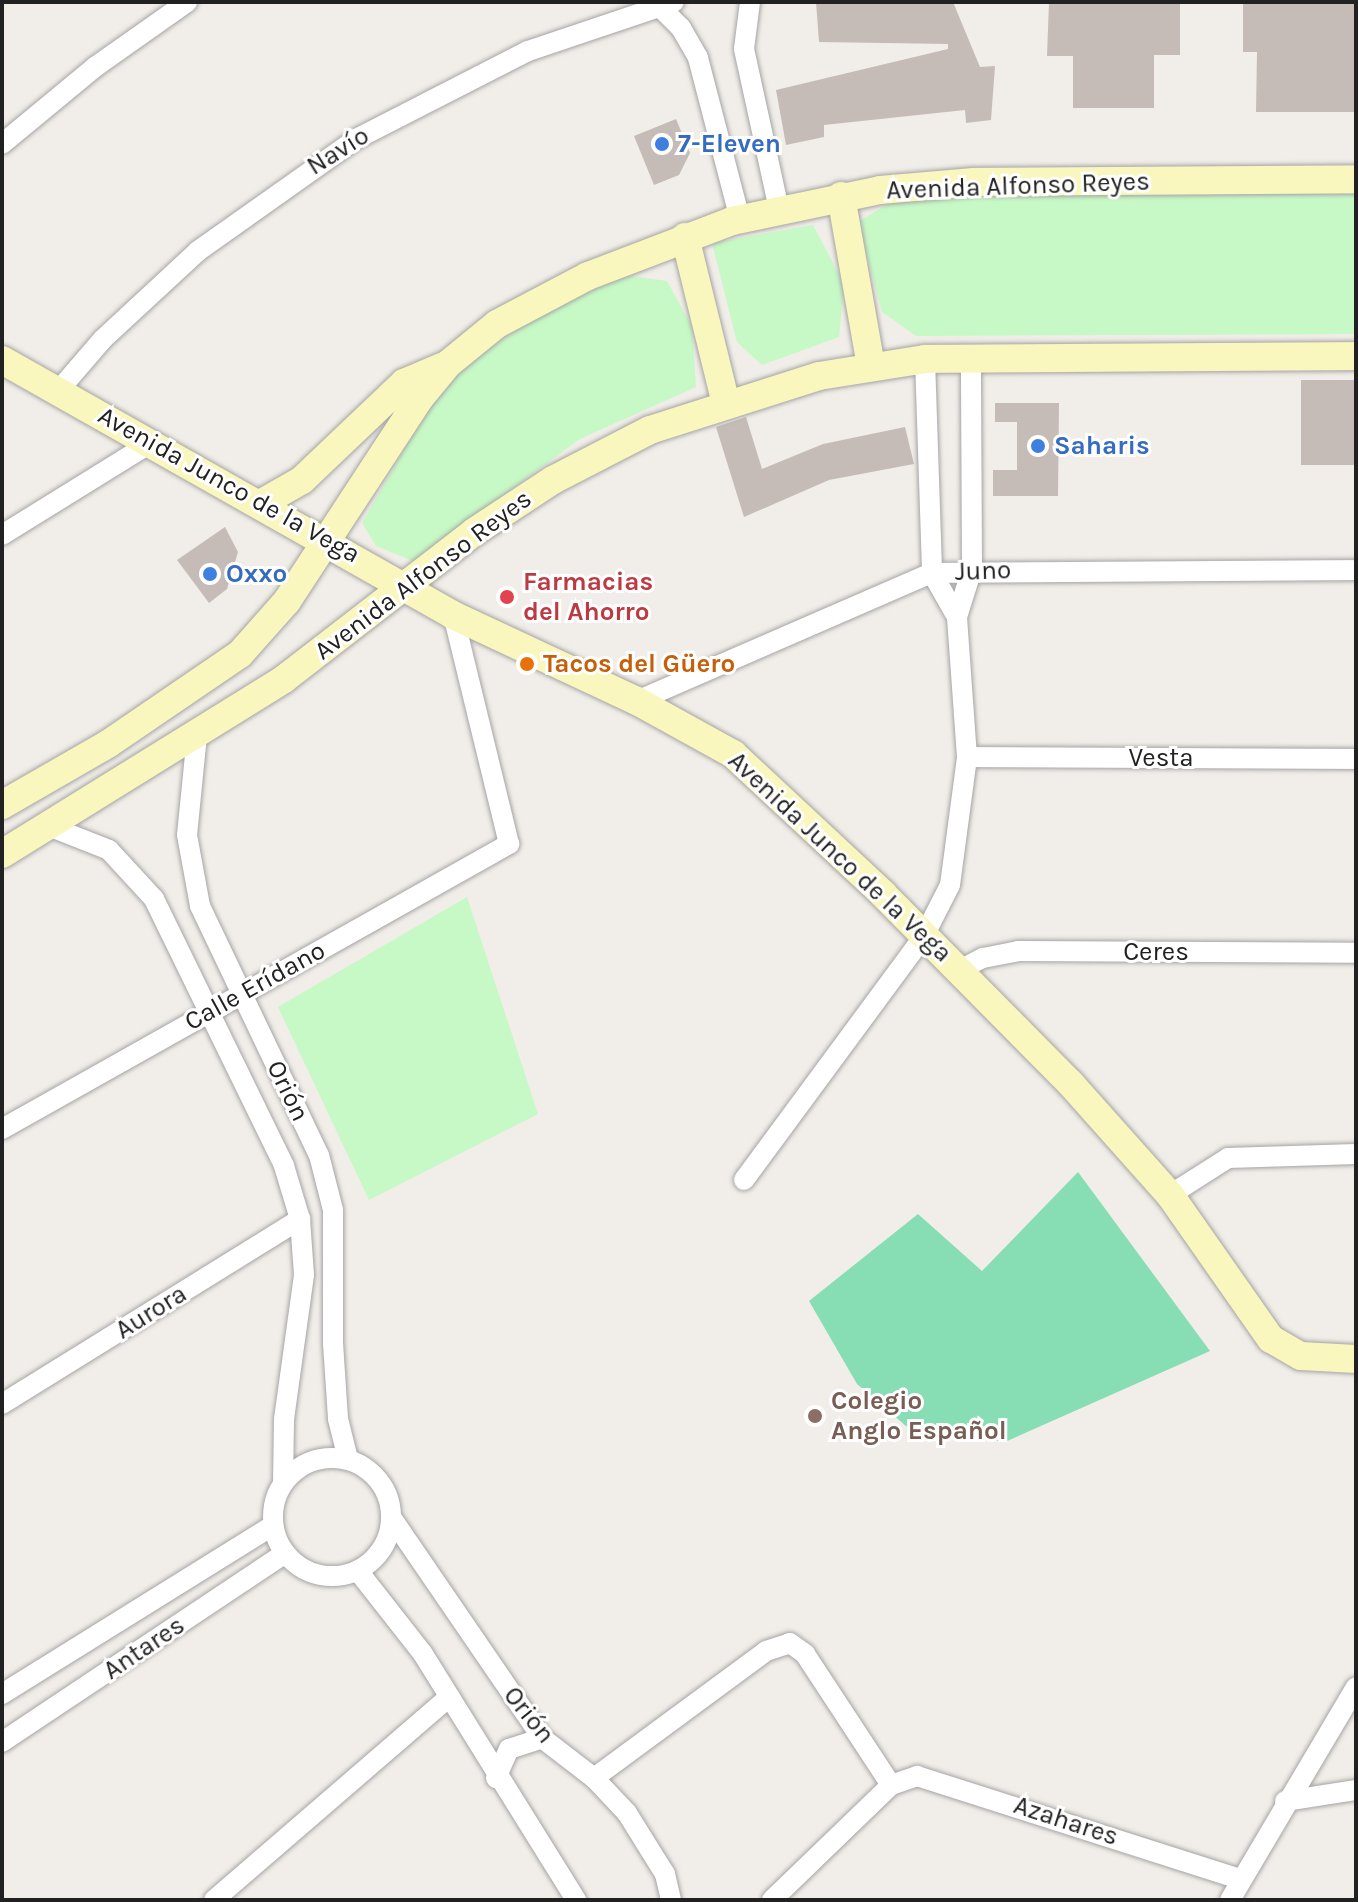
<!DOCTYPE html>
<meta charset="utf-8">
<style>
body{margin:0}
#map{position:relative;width:1358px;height:1902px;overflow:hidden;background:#f1ede8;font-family:Karla,sans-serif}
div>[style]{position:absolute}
.park>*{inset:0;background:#c7f9c6}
.pitch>*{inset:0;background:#87deb4}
.building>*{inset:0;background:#c6bcb7;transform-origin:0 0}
.roads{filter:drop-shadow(0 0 2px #a5a5a5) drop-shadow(0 0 2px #a5a5a5)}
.street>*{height:20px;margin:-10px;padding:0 10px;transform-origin:10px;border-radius:10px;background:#fff}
.street>.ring{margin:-10px;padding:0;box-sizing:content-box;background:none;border:20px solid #fff;border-radius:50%}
.secondary>*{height:28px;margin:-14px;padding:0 14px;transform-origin:14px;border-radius:14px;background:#f9f6be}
.dots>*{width:22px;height:22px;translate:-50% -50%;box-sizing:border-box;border:4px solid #fff;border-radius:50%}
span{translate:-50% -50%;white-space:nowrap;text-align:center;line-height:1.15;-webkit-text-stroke:6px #fff;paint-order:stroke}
.shop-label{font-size:26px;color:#366cbe;font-weight:700}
.left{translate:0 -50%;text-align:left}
.street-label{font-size:26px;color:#212121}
.health-label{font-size:26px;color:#be3a42;font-weight:700}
.food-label{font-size:26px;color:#c56008;font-weight:700}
.education-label{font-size:26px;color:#785e54;font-weight:700}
.frame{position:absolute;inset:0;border:4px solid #212121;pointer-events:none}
</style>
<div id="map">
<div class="park">
<div style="clip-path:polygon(918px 186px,1356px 188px,1356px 334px,916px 336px,882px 312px,858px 222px)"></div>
<div style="clip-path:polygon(813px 225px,844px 284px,839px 337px,762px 365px,737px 342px,712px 243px)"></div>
<div style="clip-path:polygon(602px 272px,667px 281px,692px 326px,696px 387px,580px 439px,413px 561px,376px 546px,362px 523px,445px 378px)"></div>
<div style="clip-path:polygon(467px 897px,538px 1114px,369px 1200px,278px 1007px)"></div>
</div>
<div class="pitch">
<div style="clip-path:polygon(1078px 1172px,1210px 1351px,1005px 1442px,906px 1426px,857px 1384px,809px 1301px,918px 1214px,982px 1271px)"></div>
</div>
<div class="building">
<div style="clip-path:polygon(816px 2px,953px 2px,980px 67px,995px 66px,991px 120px,966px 123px,965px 110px,824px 125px,824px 137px,786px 145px,776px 90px,948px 49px,948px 44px,819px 42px)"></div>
<div style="clip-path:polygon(1049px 2px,1180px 2px,1180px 55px,1154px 55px,1154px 108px,1073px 108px,1073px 56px,1047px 56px)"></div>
<div style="clip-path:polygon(1243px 2px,1356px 2px,1356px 112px,1256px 112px,1257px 52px,1243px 52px)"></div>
<div style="clip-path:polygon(676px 119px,690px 153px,679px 175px,654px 185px,634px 136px)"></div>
<div style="left:1301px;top:380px;width:55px;height:85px"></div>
<div style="clip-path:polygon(995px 403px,1059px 403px,1058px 496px,993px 496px,993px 470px,1017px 470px,1017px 422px,995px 422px)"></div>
<div style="clip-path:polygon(746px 417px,762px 469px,823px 444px,905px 427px,914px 464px,829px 480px,744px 517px,716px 427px)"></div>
<div style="clip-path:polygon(225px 527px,238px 552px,227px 589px,209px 603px,177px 560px)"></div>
</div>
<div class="roads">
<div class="street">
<div style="left:655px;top:2px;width:37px;rotate:45deg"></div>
<div style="left:681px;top:28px;width:34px;rotate:60deg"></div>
<div style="left:698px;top:58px;width:166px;rotate:75.4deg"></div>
<div style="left:750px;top:2px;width:47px;rotate:97.3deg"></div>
<div style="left:744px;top:49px;width:164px;rotate:77.7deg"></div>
<div style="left:2px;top:144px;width:121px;rotate:-39.6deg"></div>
<div style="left:95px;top:67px;width:113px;rotate:-35.2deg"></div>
<div style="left:925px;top:359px;width:214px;rotate:88.1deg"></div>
<div style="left:932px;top:573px;width:51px;rotate:60.4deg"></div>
<div style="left:59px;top:390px;width:67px;rotate:-49.2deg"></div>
<div style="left:103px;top:339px;width:129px;rotate:-42.8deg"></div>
<div style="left:198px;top:251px;width:194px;rotate:-35.3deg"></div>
<div style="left:356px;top:139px;width:193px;rotate:-27.1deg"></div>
<div style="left:528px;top:51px;width:154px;rotate:-18.6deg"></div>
<div style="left:2px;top:535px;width:176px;rotate:-31.8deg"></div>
<div style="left:637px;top:701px;width:322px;rotate:-23.5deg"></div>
<div style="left:932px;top:573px;width:424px;rotate:-0.4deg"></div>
<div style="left:197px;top:735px;width:100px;rotate:95.7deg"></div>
<div style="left:187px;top:835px;width:72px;rotate:79.6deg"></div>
<div style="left:200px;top:906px;width:276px;rotate:64.5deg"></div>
<div style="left:319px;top:1155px;width:57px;rotate:75.7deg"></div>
<div style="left:333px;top:1210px;width:133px;rotate:90deg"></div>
<div style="left:333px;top:1343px;width:76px;rotate:86.2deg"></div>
<div style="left:338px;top:1419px;width:41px;rotate:76deg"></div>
<div style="left:967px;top:757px;width:389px;rotate:0.3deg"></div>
<div style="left:51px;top:827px;width:62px;rotate:21.6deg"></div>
<div style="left:109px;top:850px;width:67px;rotate:47.4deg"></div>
<div style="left:154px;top:899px;width:297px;rotate:64deg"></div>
<div style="left:284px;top:1166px;width:55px;rotate:73.2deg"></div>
<div style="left:300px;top:1219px;width:56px;rotate:85.9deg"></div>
<div style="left:304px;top:1275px;width:146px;rotate:97.9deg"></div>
<div style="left:284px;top:1420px;width:63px;rotate:90.9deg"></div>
<div style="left:960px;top:970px;width:26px;rotate:-28deg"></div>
<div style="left:983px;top:958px;width:36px;rotate:-11deg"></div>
<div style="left:1018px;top:951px;width:338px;rotate:0.3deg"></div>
<div style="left:2px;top:1129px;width:582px;rotate:-29.34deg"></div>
<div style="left:509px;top:844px;width:236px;rotate:-103.7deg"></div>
<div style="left:744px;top:1180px;width:303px;rotate:-53.6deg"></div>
<div style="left:924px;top:936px;width:57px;rotate:-63deg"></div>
<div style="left:950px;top:885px;width:129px;rotate:-82.4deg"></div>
<div style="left:967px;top:757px;width:140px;rotate:-94.1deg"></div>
<div style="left:957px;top:617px;width:50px;rotate:-72.6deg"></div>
<div style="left:972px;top:569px;width:214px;rotate:-90.3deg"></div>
<div style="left:1170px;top:1195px;width:69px;rotate:-32.5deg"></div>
<div style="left:1228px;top:1158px;width:128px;rotate:-1.8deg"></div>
<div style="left:2px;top:1404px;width:351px;rotate:-31.8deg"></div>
<div class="ring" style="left:273px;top:1458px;width:98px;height:98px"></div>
<div style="left:393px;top:1520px;width:264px;rotate:55.6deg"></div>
<div style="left:542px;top:1738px;width:66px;rotate:37.6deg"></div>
<div style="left:594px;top:1778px;width:48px;rotate:46.7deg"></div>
<div style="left:627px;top:1813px;width:72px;rotate:58.1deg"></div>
<div style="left:665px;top:1874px;width:27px;rotate:77deg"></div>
<div style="left:358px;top:1571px;width:105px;rotate:51.9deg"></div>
<div style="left:423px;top:1654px;width:290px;rotate:58.1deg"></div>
<div style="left:2px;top:1694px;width:319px;rotate:-31.9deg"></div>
<div style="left:2px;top:1742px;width:340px;rotate:-33.7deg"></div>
<div style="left:496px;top:1778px;width:32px;rotate:-66deg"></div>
<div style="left:509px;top:1749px;width:35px;rotate:-18deg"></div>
<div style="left:594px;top:1778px;width:214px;rotate:-36.4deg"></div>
<div style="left:766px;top:1651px;width:25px;rotate:-18deg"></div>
<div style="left:790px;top:1643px;width:19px;rotate:36deg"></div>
<div style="left:805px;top:1654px;width:157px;rotate:56.7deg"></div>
<div style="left:1285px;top:1801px;width:72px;rotate:-8.8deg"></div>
<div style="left:214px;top:1900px;width:311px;rotate:-40.8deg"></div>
<div style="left:772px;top:1900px;width:165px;rotate:-44deg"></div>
<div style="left:891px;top:1785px;width:28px;rotate:-19deg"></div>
<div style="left:917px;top:1776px;width:339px;rotate:17.7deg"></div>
<div style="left:1230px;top:1900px;width:247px;rotate:-59.4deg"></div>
</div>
<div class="secondary">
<div style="left:841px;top:196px;width:173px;rotate:80deg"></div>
<div style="left:685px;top:237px;width:172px;rotate:76.2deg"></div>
<div style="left:2px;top:360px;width:518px;rotate:29.48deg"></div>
<div style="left:453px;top:615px;width:203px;rotate:25.1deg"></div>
<div style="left:637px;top:701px;width:110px;rotate:28.9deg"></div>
<div style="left:733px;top:754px;width:205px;rotate:43deg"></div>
<div style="left:883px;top:894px;width:267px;rotate:45.3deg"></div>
<div style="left:1071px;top:1084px;width:149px;rotate:48.3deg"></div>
<div style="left:1170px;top:1195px;width:176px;rotate:55deg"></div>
<div style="left:1271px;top:1339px;width:34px;rotate:30deg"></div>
<div style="left:1301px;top:1356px;width:55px;rotate:3.1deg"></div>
<div style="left:262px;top:503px;width:46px;rotate:-29.9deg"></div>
<div style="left:302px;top:480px;width:141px;rotate:-43.6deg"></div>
<div style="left:404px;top:383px;width:43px;rotate:-23deg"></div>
<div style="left:2px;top:805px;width:122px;rotate:-29.9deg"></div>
<div style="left:108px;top:744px;width:160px;rotate:-34.3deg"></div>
<div style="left:240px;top:654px;width:71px;rotate:-48.4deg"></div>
<div style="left:287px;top:601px;width:241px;rotate:-56.8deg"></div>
<div style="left:419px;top:399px;width:45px;rotate:-50.4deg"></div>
<div style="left:448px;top:364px;width:63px;rotate:-39.2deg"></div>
<div style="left:497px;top:324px;width:103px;rotate:-27.8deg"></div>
<div style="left:588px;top:276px;width:154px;rotate:-20.9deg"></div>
<div style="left:732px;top:221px;width:151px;rotate:-11.8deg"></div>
<div style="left:880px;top:190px;width:94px;rotate:-4.9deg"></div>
<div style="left:974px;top:182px;width:382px;rotate:-0.4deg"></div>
<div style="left:2px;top:854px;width:332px;rotate:-31.8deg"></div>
<div style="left:284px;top:679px;width:240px;rotate:-37.7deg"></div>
<div style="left:474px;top:532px;width:95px;rotate:-33.4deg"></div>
<div style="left:553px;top:480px;width:109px;rotate:-27.3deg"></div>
<div style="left:650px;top:430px;width:177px;rotate:-17.7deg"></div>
<div style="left:819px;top:376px;width:107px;rotate:-9.1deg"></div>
<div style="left:925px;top:359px;width:431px;rotate:-0.4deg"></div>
</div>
</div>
<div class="dots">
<div style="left:662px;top:144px;background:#3f7fe0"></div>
<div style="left:1038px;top:446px;background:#3f7fe0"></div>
<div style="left:210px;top:574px;background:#3f7fe0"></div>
<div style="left:507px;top:597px;background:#e0444e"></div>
<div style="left:527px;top:664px;background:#e8710a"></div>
<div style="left:815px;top:1416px;background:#8d6e63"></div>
</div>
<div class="shop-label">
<span class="left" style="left:678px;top:144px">7-Eleven</span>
<span class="left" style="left:1054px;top:446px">Saharis</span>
<span class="left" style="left:226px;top:574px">Oxxo</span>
</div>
<div class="street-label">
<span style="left:338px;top:151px;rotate:-32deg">Navío</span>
<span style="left:1018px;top:186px;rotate:-2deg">Avenida Alfonso Reyes</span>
<span style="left:229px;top:485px;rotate:29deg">Avenida Junco de la Vega</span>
<span style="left:983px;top:571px;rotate:-2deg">Juno</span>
<span style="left:423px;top:575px;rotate:-37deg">Avenida Alfonso Reyes</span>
<span style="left:1161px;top:758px">Vesta</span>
<span style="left:840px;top:857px;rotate:43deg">Avenida Junco de la Vega</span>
<span style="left:1156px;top:952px">Ceres</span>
<span style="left:255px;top:986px;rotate:-29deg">Calle Erídano</span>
<span style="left:288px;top:1091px;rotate:64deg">Orión</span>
<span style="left:151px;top:1312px;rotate:-32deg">Aurora</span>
<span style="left:144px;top:1648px;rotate:-34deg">Antares</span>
<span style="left:529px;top:1715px;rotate:51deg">Orión</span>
<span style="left:1066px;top:1821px;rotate:18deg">Azahares</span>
</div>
<div class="health-label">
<span class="left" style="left:523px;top:597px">Farmacias<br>del Ahorro</span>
</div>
<div class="food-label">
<span class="left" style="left:543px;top:664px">Tacos del Güero</span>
</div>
<div class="education-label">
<span class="left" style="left:831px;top:1416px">Colegio<br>Anglo Español</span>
</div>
<div class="frame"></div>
</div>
